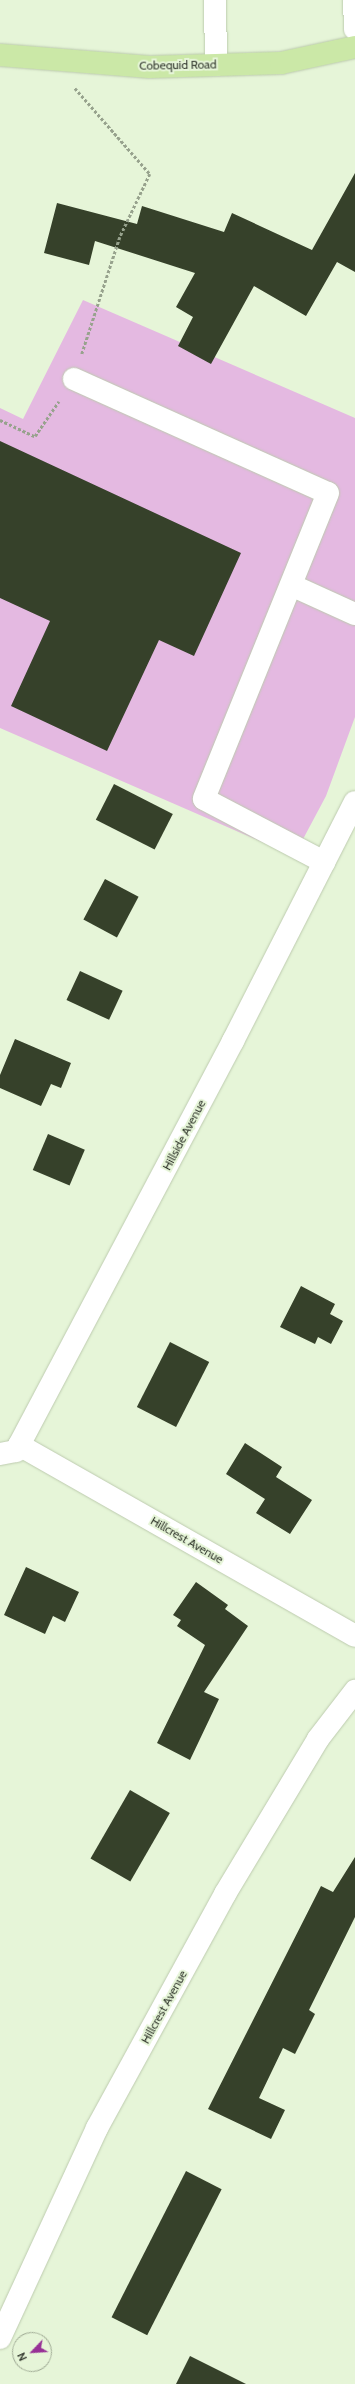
<!DOCTYPE html>
<style>
body{margin:0}
#map{position:relative;width:355px;height:2384px;overflow:hidden;background:#e6f5d8;font-family:Cabin,sans-serif}
div>[style]{position:absolute}
.green>*{inset:0;background:#e4b9e1}
.building>*{inset:0;background:#36412a;transform-origin:0 0}
.path>*{height:2.5px;margin-top:-1.25px;transform-origin:0;background:repeating-linear-gradient(90deg,#97a28d 0 3px,transparent 0 5px)}
.roads{filter:drop-shadow(0 0 1px #bdcbaf) drop-shadow(0 0 1px #bdcbaf)}
.minor>*{height:22px;margin:-11px;padding:0 11px;transform-origin:11px;border-radius:11px;background:#fff}
.major>*{height:22px;margin:-11px;padding:0 11px;transform-origin:11px;border-radius:11px;background:#cbe8a7}
span{translate:-50% -50%;white-space:nowrap;text-align:center;line-height:1.15;-webkit-text-stroke:4px #e6f5d8;paint-order:stroke}
.street-label{font-size:12px;color:#343a2f}
.north{position:absolute;left:12px;top:2332px;width:40px;height:40px;box-sizing:border-box;background:#e6f5d8;border:1px solid #9faa94;border-radius:50%;rotate:245deg;font-size:11px;font-weight:700;line-height:16px;text-align:center;color:#343a2f}
.north::after{content:'';display:block;margin:auto;width:14px;height:18px;background:#973196;clip-path:polygon(50% 0,100% 100%,50% 72%,0 100%)}
</style>
<div id="map">
<div class="green">
<div style="clip-path:polygon(83px 300px,355px 418px,355px 717px,326px 796px,294px 856px,0 728px,0 408px,23px 419px)"></div>
</div>
<div class="building">
<div style="clip-path:polygon(355px 173px,355px 272px,337px 262px,306px 316px,254px 286px,211px 364px,178px 346px,193px 317px,176px 307px,195px 273px,95px 241px,89px 265px,44px 253px,57px 203px,137px 224px,142px 206px,224px 232px,232px 213px,312px 250px)"></div>
<div style="clip-path:polygon(0 441px,241px 553px,194px 656px,159px 640px,107px 751px,11px 706px,50px 621px,0 598px)"></div>
<div style="left:114px;top:784px;width:66px;height:40px;rotate:27deg"></div>
<div style="left:105px;top:879px;width:38px;height:46px;rotate:28deg"></div>
<div style="left:80px;top:971px;width:47px;height:32px;rotate:25deg"></div>
<div style="clip-path:polygon(15px 1039px,71px 1063px,61px 1088px,51px 1084px,41px 1106px,0 1088px,0 1075px)"></div>
<div style="left:48px;top:1134px;width:40px;height:39px;rotate:23deg"></div>
<div style="clip-path:polygon(301px 1286px,335px 1304px,330px 1314px,343px 1321px,331px 1344px,318px 1337px,315px 1344px,280px 1327px)"></div>
<div style="left:170px;top:1342px;width:44px;height:73px;rotate:27deg"></div>
<div style="clip-path:polygon(245px 1443px,282px 1467px,276px 1477px,312px 1500px,290px 1534px,256px 1513px,265px 1499px,226px 1474px)"></div>
<div style="clip-path:polygon(26px 1567px,79px 1592px,65px 1622px,53px 1616px,45px 1634px,4px 1615px)"></div>
<div style="clip-path:polygon(196px 1582px,228px 1605px,225px 1609px,248px 1626px,204px 1692px,219px 1699px,190px 1760px,157px 1743px,205px 1645px,177px 1626px,181px 1620px,173px 1615px)"></div>
<div style="left:130px;top:1790px;width:46px;height:79px;rotate:30deg"></div>
<div style="clip-path:polygon(355px 1857px,355px 1917px,309px 2010px,315px 2014px,295px 2054px,283px 2048px,259px 2098px,285px 2110px,271px 2139px,208px 2109px,321px 1886px,333px 1892px)"></div>
<div style="left:186px;top:2171px;width:40px;height:164px;rotate:27deg"></div>
<div style="clip-path:polygon(190px 2356px,246px 2384px,176px 2384px)"></div>
</div>
<div class="path">
<div style="left:75px;top:88px;width:114px;rotate:48.9deg"></div>
<div style="left:150px;top:174px;width:70px;rotate:115.5deg"></div>
<div style="left:120px;top:237px;width:123px;rotate:108deg"></div>
<div style="left:0;top:420px;width:38px;rotate:25deg"></div>
<div style="left:35px;top:436px;width:42px;rotate:-55.6deg"></div>
</div>
<div class="roads">
<div class="minor">
<div style="left:215px;top:0;width:65px;rotate:89.1deg"></div>
<div style="left:354px;top:0;width:29px;rotate:88deg"></div>
<div style="left:74px;top:379px;width:278px;rotate:24.2deg"></div>
<div style="left:328px;top:493px;width:330px;rotate:112.1deg"></div>
<div style="left:204px;top:799px;width:136px;rotate:27.7deg"></div>
<div style="left:291px;top:585px;width:70px;rotate:24.4deg"></div>
<div style="left:19px;top:1445px;width:386px;rotate:29.6deg"></div>
<div style="left:0;top:1454px;width:16px;rotate:-11deg"></div>
<div style="left:16px;top:1451px;width:464px;rotate:-62.1deg"></div>
<div style="left:233px;top:1041px;width:268px;rotate:-63deg"></div>
<div style="left:0;top:2338px;width:231px;rotate:-65.2deg"></div>
<div style="left:97px;top:2128px;width:267px;rotate:-61.3deg"></div>
<div style="left:225px;top:1894px;width:181px;rotate:-59deg"></div>
<div style="left:318px;top:1739px;width:61px;rotate:-52.4deg"></div>
</div>
<div class="major">
<div style="left:0;top:55px;width:150px;rotate:4.6deg"></div>
<div style="left:150px;top:67px;width:131px;rotate:-1.7deg"></div>
<div style="left:281px;top:63px;width:76px;rotate:-12.2deg"></div>
</div>
</div>
<div class="street-label">
<span style="left:178px;top:65px;rotate:-1deg">Cobequid Road</span>
<span style="left:184px;top:1135px;rotate:-62deg">Hillside Avenue</span>
<span style="left:187px;top:1540px;rotate:30deg">Hillcrest Avenue</span>
<span style="left:164px;top:2007px;rotate:-61deg">Hillcrest Avenue</span>
</div>
<div class="north">N</div>
</div>
